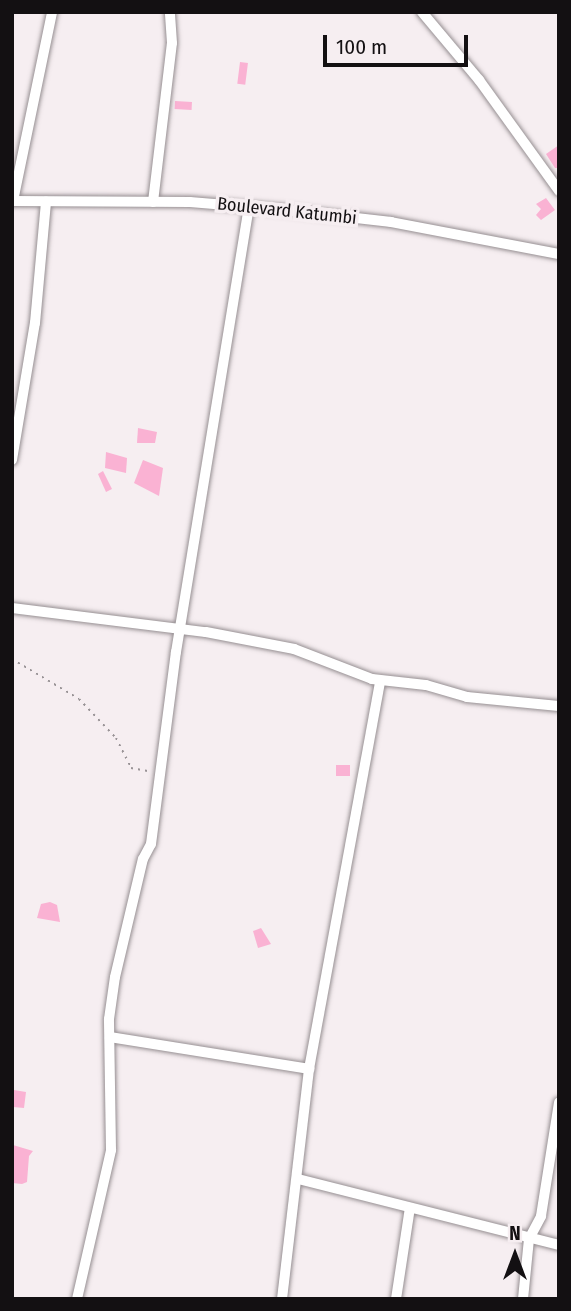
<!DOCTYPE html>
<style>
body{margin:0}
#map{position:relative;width:571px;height:1311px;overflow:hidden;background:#f6eef1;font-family:"Fira Sans Condensed",sans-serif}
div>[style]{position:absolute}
.building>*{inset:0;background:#fab2d3;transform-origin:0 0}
.path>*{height:2px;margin-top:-1px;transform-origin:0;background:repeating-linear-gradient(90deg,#999396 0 2px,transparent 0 7px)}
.roads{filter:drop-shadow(0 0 2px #968f92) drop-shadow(0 0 2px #968f92)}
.minor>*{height:10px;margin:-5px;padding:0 5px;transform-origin:5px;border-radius:5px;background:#fff}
span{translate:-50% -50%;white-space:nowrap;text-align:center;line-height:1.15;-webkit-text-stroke:7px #f6eef1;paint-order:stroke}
.street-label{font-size:18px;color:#131012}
.frame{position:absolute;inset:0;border:14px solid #131012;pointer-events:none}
.north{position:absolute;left:480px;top:1220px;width:70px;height:70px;-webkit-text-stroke:5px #f6eef1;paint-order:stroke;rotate:0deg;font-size:19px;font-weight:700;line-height:28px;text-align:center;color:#131012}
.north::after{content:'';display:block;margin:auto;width:24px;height:32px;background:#131012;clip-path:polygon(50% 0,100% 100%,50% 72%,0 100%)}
.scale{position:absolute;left:323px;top:35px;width:145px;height:32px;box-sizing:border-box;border:4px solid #131012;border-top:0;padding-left:9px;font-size:21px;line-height:24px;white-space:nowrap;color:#131012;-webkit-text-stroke:5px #f6eef1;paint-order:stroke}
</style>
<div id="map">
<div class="building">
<div style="left:240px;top:62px;width:8px;height:22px;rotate:7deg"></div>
<div style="left:175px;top:101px;width:17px;height:8px;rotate:3deg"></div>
<div style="clip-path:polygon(559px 145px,559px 168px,555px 168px,546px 154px)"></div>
<div style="clip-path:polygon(546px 198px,555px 210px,541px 220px,536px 215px,541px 209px,536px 204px)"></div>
<div style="clip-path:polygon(138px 428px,157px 432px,155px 443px,137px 443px)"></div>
<div style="clip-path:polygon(106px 452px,127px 458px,126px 473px,105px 468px)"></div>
<div style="clip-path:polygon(143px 460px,163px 468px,159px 496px,134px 483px)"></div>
<div style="clip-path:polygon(103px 471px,112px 489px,106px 492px,98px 474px)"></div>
<div style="left:336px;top:765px;width:14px;height:11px"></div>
<div style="clip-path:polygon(50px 902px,57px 905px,60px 922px,37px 918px,41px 904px)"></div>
<div style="clip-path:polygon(261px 928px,271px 944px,258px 948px,253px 931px)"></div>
<div style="clip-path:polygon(14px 1090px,26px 1092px,24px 1108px,13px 1107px)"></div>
<div style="clip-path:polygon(13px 1145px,33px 1151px,29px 1156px,27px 1182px,22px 1184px,12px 1183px)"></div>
</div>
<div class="path">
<div style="left:12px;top:659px;width:78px;rotate:30.8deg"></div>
<div style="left:79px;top:699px;width:54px;rotate:46.5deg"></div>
<div style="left:116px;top:738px;width:34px;rotate:63deg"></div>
<div style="left:131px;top:768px;width:17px;rotate:10deg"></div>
</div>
<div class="roads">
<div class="minor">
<div style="left:422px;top:12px;width:89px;rotate:50deg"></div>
<div style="left:479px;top:80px;width:137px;rotate:54.2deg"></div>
<div style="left:12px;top:201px;width:178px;rotate:0.3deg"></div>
<div style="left:190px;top:202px;width:96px;rotate:4.8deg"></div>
<div style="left:286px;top:210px;width:106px;rotate:6.5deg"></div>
<div style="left:391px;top:222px;width:171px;rotate:10.8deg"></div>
<div style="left:13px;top:201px;width:193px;rotate:-78.3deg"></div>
<div style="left:153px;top:202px;width:160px;rotate:-83.2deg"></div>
<div style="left:172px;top:43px;width:31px;rotate:-94deg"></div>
<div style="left:12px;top:460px;width:139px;rotate:-80.5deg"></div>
<div style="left:35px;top:323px;width:122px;rotate:-84.8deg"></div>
<div style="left:12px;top:608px;width:195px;rotate:7.1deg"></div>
<div style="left:206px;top:632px;width:90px;rotate:10.9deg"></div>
<div style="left:294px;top:649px;width:84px;rotate:21deg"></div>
<div style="left:372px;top:679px;width:54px;rotate:6.3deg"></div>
<div style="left:426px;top:685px;width:43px;rotate:16.3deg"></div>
<div style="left:467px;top:697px;width:92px;rotate:5.6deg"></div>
<div style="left:110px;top:1037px;width:202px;rotate:9.1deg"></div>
<div style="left:298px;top:1179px;width:269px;rotate:14.2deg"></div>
<div style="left:77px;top:1299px;width:153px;rotate:-77.1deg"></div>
<div style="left:111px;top:1150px;width:131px;rotate:-90.9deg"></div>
<div style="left:109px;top:1019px;width:42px;rotate:-81.9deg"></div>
<div style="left:115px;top:977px;width:121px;rotate:-76.7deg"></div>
<div style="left:143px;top:859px;width:17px;rotate:-62deg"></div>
<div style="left:151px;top:844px;width:194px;rotate:-82.6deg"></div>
<div style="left:176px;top:652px;width:451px;rotate:-80.7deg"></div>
<div style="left:282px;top:1299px;width:232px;rotate:-83.3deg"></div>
<div style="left:309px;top:1069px;width:394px;rotate:-79.6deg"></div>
<div style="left:396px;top:1299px;width:92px;rotate:-81.3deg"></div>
<div style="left:523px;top:1299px;width:60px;rotate:-84.3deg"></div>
<div style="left:529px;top:1239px;width:26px;rotate:-62deg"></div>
<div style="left:541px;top:1216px;width:115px;rotate:-81deg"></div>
</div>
</div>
<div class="street-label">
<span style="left:287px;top:211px;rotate:6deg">Boulevard Katumbi</span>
</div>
<div class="frame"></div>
<div class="north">N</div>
<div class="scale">100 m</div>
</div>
